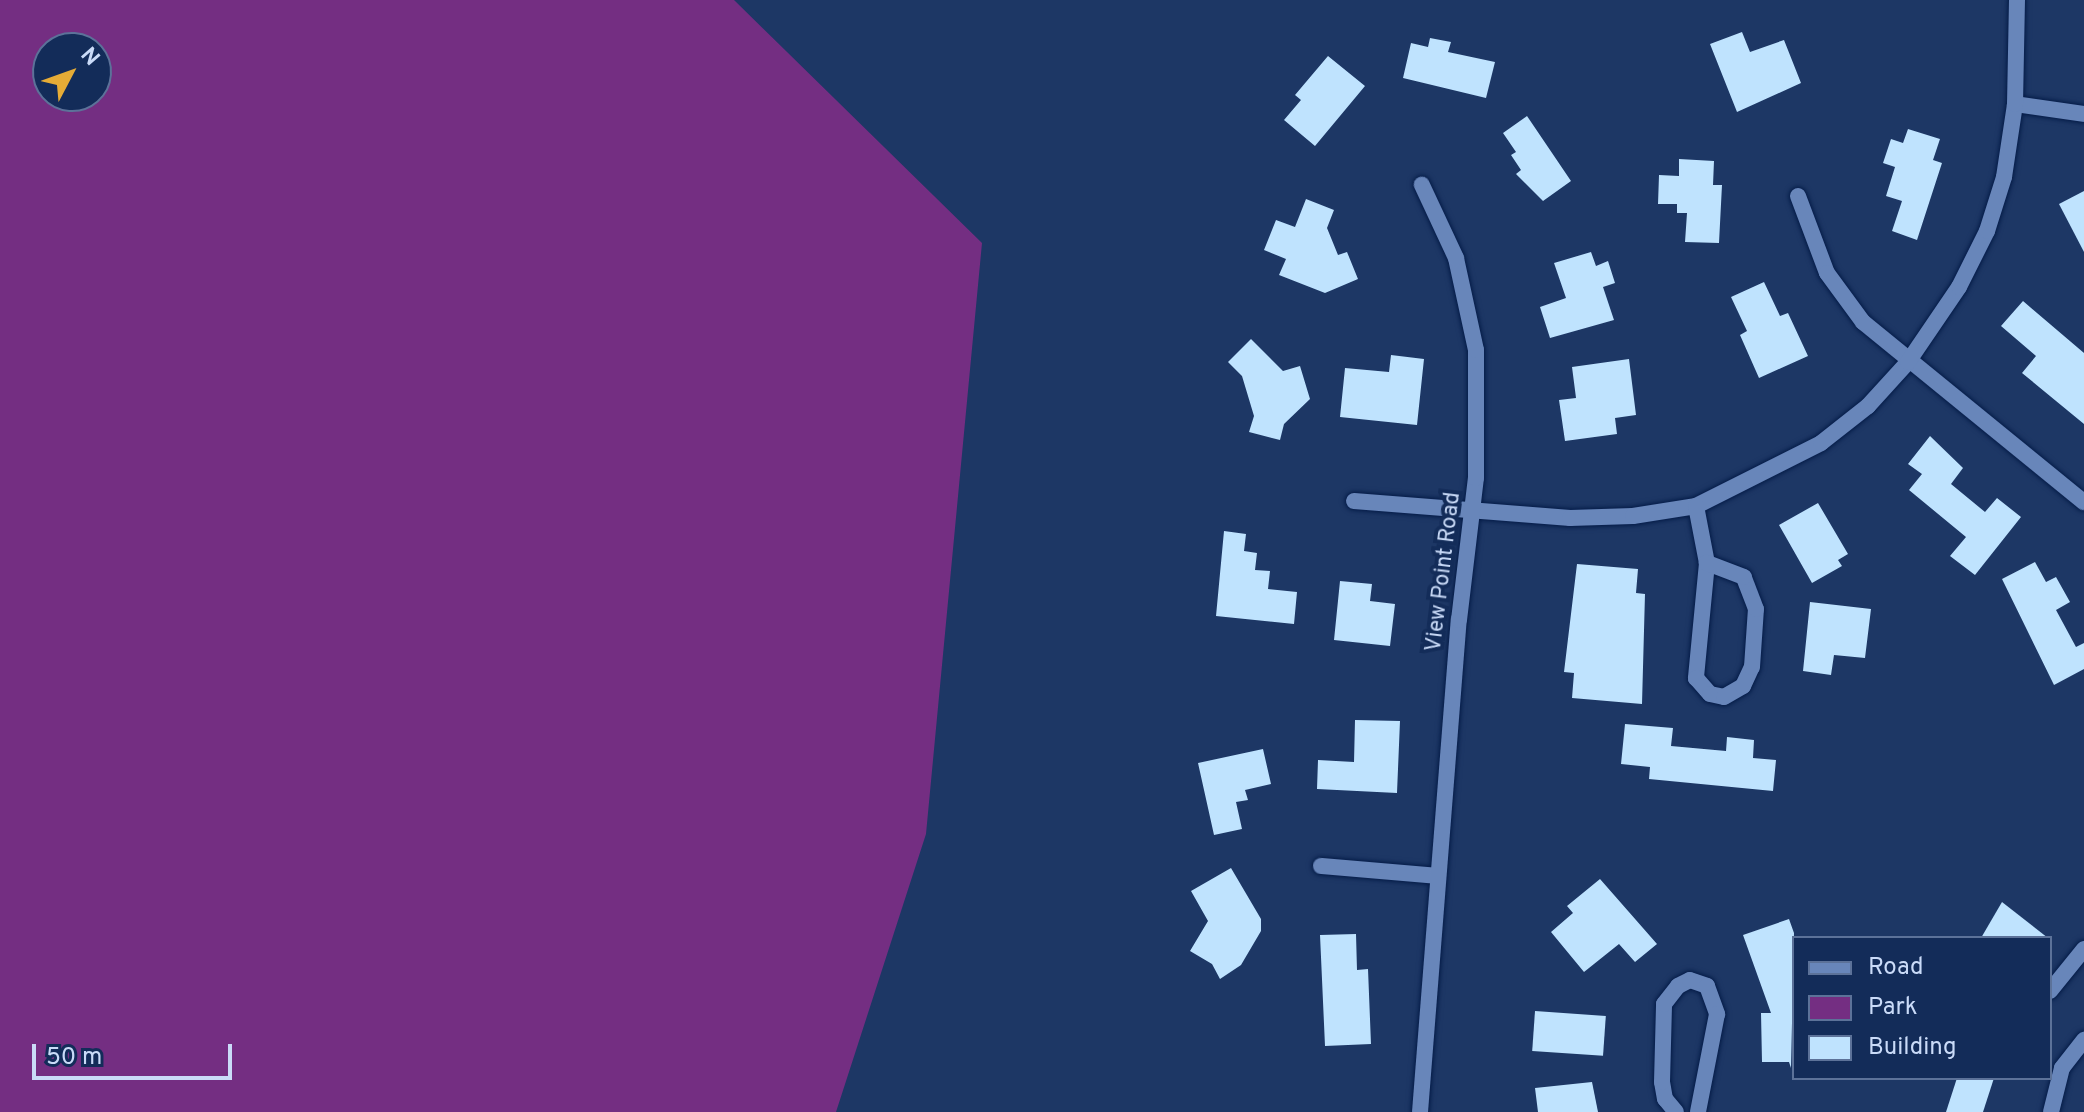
<!DOCTYPE html>
<style>
body{margin:0}
#map{position:relative;width:2084px;height:1112px;overflow:hidden;background:#1d3765;font-family:Overpass,sans-serif}
div>[style]{position:absolute}
.green>*{inset:0;background:#742e82}
.building>*{inset:0;background:#bfe3fe;transform-origin:0 0}
.roads{filter:drop-shadow(0 0 2px #051c48) drop-shadow(0 0 2px #051c48)}
.street>*{height:16px;margin:-8px;padding:0 8px;transform-origin:8px;border-radius:8px;background:#6886ba}
span{translate:-50% -50%;white-space:nowrap;text-align:center;line-height:1.15;-webkit-text-stroke:8px #132c59;paint-order:stroke}
.street-label{font-size:22px;color:#cadbf8}
.legend{position:absolute;left:1792px;top:936px;width:260px;height:144px;box-sizing:border-box;background:#132c59;border:2px solid #5c7299;margin:0;padding:10px 14px;list-style:none;font-size:24px;color:#cadbf8}
.legend li{display:flex;align-items:center;gap:16px;height:40px}
.legend b{width:40px;border:2px solid #5c7299}
.north{position:absolute;left:32px;top:32px;width:80px;height:80px;box-sizing:border-box;background:#132c59;border:2px solid #5c7299;border-radius:50%;rotate:49deg;font-size:22px;font-weight:700;line-height:32px;text-align:center;color:#cadbf8}
.north::after{content:'';display:block;margin:auto;width:28px;height:36px;background:#e6ac36;clip-path:polygon(50% 0,100% 100%,50% 72%,0 100%)}
.scale{position:absolute;left:32px;top:1044px;width:200px;height:36px;box-sizing:border-box;border:4px solid #cadbf8;border-top:0;padding-left:10px;font-size:24px;line-height:28px;white-space:nowrap;color:#cadbf8;-webkit-text-stroke:6px #132c59;paint-order:stroke}
</style>
<div id="map">
<div class="green">
<div style="clip-path:polygon(evenodd,0 0,734px 0,982px 243px,926px 834px,836px 1112px,0 1112px,0 0,48px 48px,96px 48px,96px 96px,48px 96px,48px 48px)"></div>
</div>
<div class="building">
<div style="clip-path:polygon(1742px 32px,1750px 52px,1784px 40px,1801px 83px,1737px 112px,1710px 44px)"></div>
<div style="clip-path:polygon(1430px 38px,1451px 42px,1448px 52px,1495px 62px,1486px 98px,1403px 78px,1411px 43px,1428px 47px)"></div>
<div style="clip-path:polygon(1328px 56px,1365px 86px,1315px 146px,1284px 120px,1301px 100px,1295px 95px)"></div>
<div style="clip-path:polygon(1527px 116px,1571px 181px,1543px 201px,1516px 174px,1521px 170px,1511px 155px,1516px 152px,1503px 133px)"></div>
<div style="clip-path:polygon(1908px 129px,1940px 139px,1933px 160px,1942px 163px,1917px 240px,1892px 231px,1902px 201px,1886px 196px,1895px 167px,1883px 163px,1891px 139px,1903px 143px)"></div>
<div style="clip-path:polygon(1679px 159px,1714px 161px,1713px 185px,1722px 185px,1719px 243px,1685px 242px,1687px 213px,1677px 213px,1677px 204px,1658px 204px,1659px 175px,1679px 176px)"></div>
<div style="clip-path:polygon(2084px 191px,2084px 252px,2059px 204px)"></div>
<div style="clip-path:polygon(1306px 199px,1334px 210px,1327px 228px,1338px 255px,1347px 252px,1358px 279px,1325px 293px,1279px 275px,1286px 259px,1264px 250px,1276px 220px,1295px 227px)"></div>
<div style="clip-path:polygon(1591px 252px,1596px 266px,1608px 261px,1615px 283px,1603px 287px,1614px 320px,1550px 338px,1540px 307px,1566px 298px,1554px 263px)"></div>
<div style="clip-path:polygon(1764px 282px,1780px 316px,1788px 313px,1808px 356px,1759px 378px,1740px 335px,1747px 331px,1731px 297px)"></div>
<div style="clip-path:polygon(2023px 301px,2084px 353px,2084px 424px,2022px 373px,2036px 356px,2001px 326px)"></div>
<div style="clip-path:polygon(1251px 339px,1283px 371px,1300px 366px,1310px 399px,1284px 424px,1280px 440px,1249px 432px,1254px 416px,1242px 376px,1228px 362px)"></div>
<div style="clip-path:polygon(1391px 355px,1424px 359px,1417px 425px,1340px 417px,1345px 368px,1389px 372px)"></div>
<div style="clip-path:polygon(1629px 359px,1636px 415px,1615px 418px,1617px 434px,1565px 441px,1559px 400px,1576px 398px,1572px 367px)"></div>
<div style="clip-path:polygon(1930px 436px,1963px 468px,1951px 484px,1985px 512px,1997px 498px,2021px 517px,1975px 575px,1950px 556px,1966px 537px,1909px 490px,1922px 474px,1908px 464px)"></div>
<div style="clip-path:polygon(1818px 503px,1848px 554px,1838px 560px,1842px 566px,1812px 583px,1779px 525px)"></div>
<div style="clip-path:polygon(1224px 531px,1246px 534px,1244px 551px,1257px 553px,1255px 570px,1270px 571px,1268px 589px,1297px 592px,1294px 624px,1216px 616px)"></div>
<div style="clip-path:polygon(2035px 562px,2046px 582px,2056px 577px,2070px 602px,2056px 610px,2076px 647px,2084px 643px,2084px 669px,2054px 685px,2002px 579px)"></div>
<div style="clip-path:polygon(1577px 564px,1638px 569px,1636px 593px,1645px 594px,1642px 704px,1572px 698px,1574px 673px,1564px 672px)"></div>
<div style="clip-path:polygon(1340px 581px,1372px 584px,1370px 601px,1395px 604px,1390px 646px,1334px 640px)"></div>
<div style="clip-path:polygon(1810px 602px,1871px 609px,1865px 658px,1834px 655px,1831px 675px,1803px 671px)"></div>
<div style="clip-path:polygon(1355px 720px,1400px 721px,1397px 793px,1317px 789px,1318px 760px,1354px 762px)"></div>
<div style="clip-path:polygon(1625px 724px,1673px 728px,1671px 746px,1726px 751px,1727px 737px,1754px 740px,1753px 758px,1776px 760px,1773px 791px,1649px 779px,1650px 767px,1621px 764px)"></div>
<div style="clip-path:polygon(1263px 749px,1271px 784px,1245px 790px,1248px 800px,1236px 802px,1242px 829px,1214px 835px,1198px 763px)"></div>
<div style="clip-path:polygon(1231px 868px,1261px 919px,1261px 931px,1241px 965px,1220px 979px,1212px 964px,1190px 951px,1208px 921px,1191px 891px)"></div>
<div style="clip-path:polygon(1600px 879px,1657px 944px,1635px 962px,1619px 944px,1584px 972px,1551px 932px,1573px 913px,1567px 906px)"></div>
<div style="clip-path:polygon(2002px 902px,2048px 938px,1981px 938px)"></div>
<div style="clip-path:polygon(1789px 919px,1794px 933px,1791px 1068px,1789px 1062px,1762px 1062px,1761px 1013px,1771px 1013px,1743px 935px)"></div>
<div style="clip-path:polygon(1356px 934px,1357px 970px,1368px 969px,1371px 1044px,1325px 1046px,1320px 935px)"></div>
<div style="left:1535px;top:1011px;width:71px;height:40px;rotate:4deg"></div>
<div style="clip-path:polygon(1957px 1078px,1994px 1078px,1983px 1112px,1946px 1112px)"></div>
<div style="clip-path:polygon(1592px 1082px,1598px 1112px,1538px 1112px,1535px 1088px)"></div>
</div>
<div class="roads">
<div class="street">
<div style="left:2015px;top:104px;width:70px;rotate:8.2deg"></div>
<div style="left:1798px;top:196px;width:82px;rotate:69.4deg"></div>
<div style="left:1827px;top:273px;width:61px;rotate:53.7deg"></div>
<div style="left:1863px;top:322px;width:285px;rotate:39.2deg"></div>
<div style="left:1354px;top:501px;width:217px;rotate:4.5deg"></div>
<div style="left:1570px;top:518px;width:63px;rotate:-1.8deg"></div>
<div style="left:1633px;top:516px;width:64px;rotate:-9deg"></div>
<div style="left:1696px;top:506px;width:140px;rotate:-26.7deg"></div>
<div style="left:1821px;top:443px;width:60px;rotate:-38.2deg"></div>
<div style="left:1868px;top:406px;width:59px;rotate:-47.7deg"></div>
<div style="left:1908px;top:362px;width:91px;rotate:-55.8deg"></div>
<div style="left:1959px;top:287px;width:63px;rotate:-63.4deg"></div>
<div style="left:1987px;top:231px;width:57px;rotate:-72.5deg"></div>
<div style="left:2004px;top:177px;width:74px;rotate:-81.4deg"></div>
<div style="left:2015px;top:104px;width:104px;rotate:-88.9deg"></div>
<div style="left:1696px;top:506px;width:58px;rotate:79.1deg"></div>
<div style="left:1707px;top:563px;width:116px;rotate:95.5deg"></div>
<div style="left:1696px;top:678px;width:21px;rotate:49deg"></div>
<div style="left:1710px;top:694px;width:14px;rotate:12deg"></div>
<div style="left:1724px;top:697px;width:22px;rotate:-30deg"></div>
<div style="left:1743px;top:686px;width:21px;rotate:-65deg"></div>
<div style="left:1752px;top:667px;width:58px;rotate:-86.1deg"></div>
<div style="left:1756px;top:609px;width:34px;rotate:-111deg"></div>
<div style="left:1744px;top:577px;width:40px;rotate:-159deg"></div>
<div style="left:1321px;top:866px;width:116px;rotate:4.9deg"></div>
<div style="left:2050px;top:991px;width:54px;rotate:-51deg"></div>
<div style="left:1420px;top:1112px;width:494px;rotate:-85.5deg"></div>
<div style="left:1459px;top:620px;width:143px;rotate:-83.2deg"></div>
<div style="left:1476px;top:478px;width:128px;rotate:-90deg"></div>
<div style="left:1476px;top:350px;width:94px;rotate:-102.3deg"></div>
<div style="left:1456px;top:258px;width:81px;rotate:-115deg"></div>
<div style="left:1676px;top:1112px;width:17px;rotate:-130deg"></div>
<div style="left:1665px;top:1099px;width:17px;rotate:-100deg"></div>
<div style="left:1662px;top:1082px;width:78px;rotate:-88.5deg"></div>
<div style="left:1664px;top:1004px;width:23px;rotate:-52deg"></div>
<div style="left:1678px;top:986px;width:13px;rotate:-27deg"></div>
<div style="left:1690px;top:980px;width:18px;rotate:19deg"></div>
<div style="left:1707px;top:986px;width:30px;rotate:70deg"></div>
<div style="left:1717px;top:1014px;width:100px;rotate:101deg"></div>
<div style="left:2051px;top:1112px;width:45px;rotate:-76deg"></div>
<div style="left:2062px;top:1068px;width:36px;rotate:-52deg"></div>
</div>
</div>
<div class="street-label">
<span style="left:1444px;top:572px;rotate:-83deg">View Point Road</span>
</div>
<ul class="legend">
<li><b style="height:10px;background:#6886ba"></b>Road</li>
<li><b style="height:22px;background:#742e82"></b>Park</li>
<li><b style="height:22px;background:#bfe3fe"></b>Building</li>
</ul>
<div class="north">N</div>
<div class="scale">50 m</div>
</div>
